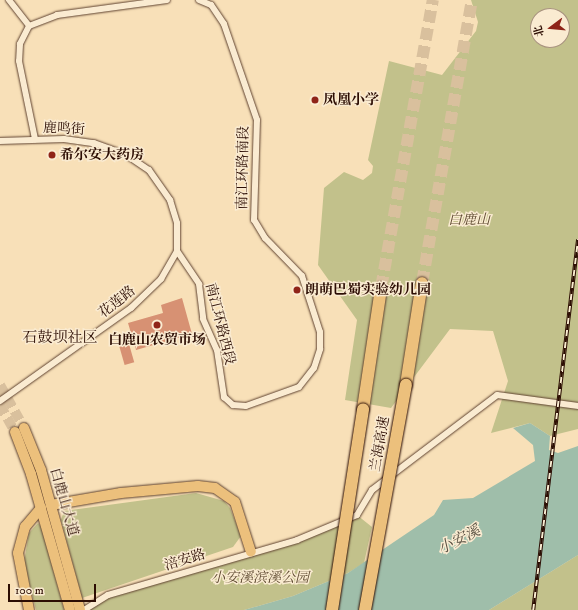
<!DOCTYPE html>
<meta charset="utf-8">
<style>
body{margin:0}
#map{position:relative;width:578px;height:610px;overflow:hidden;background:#f8e0b8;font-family:"IM FELL DW Pica","Noto Serif SC",serif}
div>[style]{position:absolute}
.green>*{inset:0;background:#c2c18b}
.water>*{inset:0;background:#9fbeaa}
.building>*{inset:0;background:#d79173;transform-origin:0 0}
.primary-tunnel>*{height:10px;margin-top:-5px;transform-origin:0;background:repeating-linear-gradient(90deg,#d9c09d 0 10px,transparent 0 15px)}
.highway-tunnel>*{height:12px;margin-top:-6px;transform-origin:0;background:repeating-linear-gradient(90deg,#d9c09d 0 12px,transparent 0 18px)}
.roads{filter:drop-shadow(0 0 1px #5f4230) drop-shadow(0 0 1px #5f4230)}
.street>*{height:6px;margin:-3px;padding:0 3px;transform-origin:3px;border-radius:3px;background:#faebd1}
.primary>*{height:10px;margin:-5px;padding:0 5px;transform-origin:5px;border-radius:5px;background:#ecc07c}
.highway>*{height:12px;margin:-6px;padding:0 6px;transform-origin:6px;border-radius:6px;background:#ecc07c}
.rail>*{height:3.5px;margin-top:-1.75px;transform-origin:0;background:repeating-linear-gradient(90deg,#faebd1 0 6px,#2c0d03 0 12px);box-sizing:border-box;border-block:1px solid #2c0d03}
.bridges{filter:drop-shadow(0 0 1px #2c0d03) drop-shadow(0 0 1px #2c0d03)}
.highway-bridge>*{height:12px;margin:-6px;padding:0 6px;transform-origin:6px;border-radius:6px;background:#ecc07c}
.dots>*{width:11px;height:11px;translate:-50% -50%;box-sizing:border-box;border:2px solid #faebd1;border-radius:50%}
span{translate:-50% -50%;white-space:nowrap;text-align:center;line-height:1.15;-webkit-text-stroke:3px #faebd1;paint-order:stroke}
.poi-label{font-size:14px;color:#2c0d03;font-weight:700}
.left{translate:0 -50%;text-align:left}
.street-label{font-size:14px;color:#2c0d03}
.park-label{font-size:14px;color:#604c33;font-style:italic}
.neighbourhood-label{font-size:15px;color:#2c0d03}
.water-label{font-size:15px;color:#544b3d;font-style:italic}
.north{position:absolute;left:530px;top:8px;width:40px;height:40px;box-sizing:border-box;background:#faebd1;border:1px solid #a8927f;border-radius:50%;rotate:254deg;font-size:11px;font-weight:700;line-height:16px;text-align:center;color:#2c0d03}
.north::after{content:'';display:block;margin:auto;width:14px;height:18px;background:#8f2418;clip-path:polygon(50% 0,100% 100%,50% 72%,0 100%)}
.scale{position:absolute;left:8px;top:584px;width:88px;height:18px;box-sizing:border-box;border:2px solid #2c0d03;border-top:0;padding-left:5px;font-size:12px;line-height:14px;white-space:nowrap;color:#2c0d03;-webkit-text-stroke:3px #faebd1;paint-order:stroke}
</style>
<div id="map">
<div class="green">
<div style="clip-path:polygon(evenodd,471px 0,578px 0,578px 429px,550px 436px,530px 423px,491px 433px,508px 381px,493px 331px,450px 329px,391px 408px,345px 400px,357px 320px,318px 265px,324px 188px,344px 172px,363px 180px,372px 173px,373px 166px,368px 160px,389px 61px,442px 75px,476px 31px,478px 22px,471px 0,538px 16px,562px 16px,562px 40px,538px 40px,538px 16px)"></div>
<div style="clip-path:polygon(196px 493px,224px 501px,230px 508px,241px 536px,233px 547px,82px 598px,61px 520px,64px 511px)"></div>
<div style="clip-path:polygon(357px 515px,372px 527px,364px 563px,348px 573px,293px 596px,244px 610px,84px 610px,108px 595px,297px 540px)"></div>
<div style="clip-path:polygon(38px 523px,41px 526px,64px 610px,36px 610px,24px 562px,29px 533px)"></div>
<div style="clip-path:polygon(578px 555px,578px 610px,489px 610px)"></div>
</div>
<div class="water">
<div style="clip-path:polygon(530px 423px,550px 436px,549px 450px,558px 453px,578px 446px,578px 555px,489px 610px,244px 610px,293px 596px,348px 573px,434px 515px,443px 500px,473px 498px,535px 461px,533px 445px,513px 428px)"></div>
</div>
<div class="building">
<div style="clip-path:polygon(182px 298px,192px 334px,136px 350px,128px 323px,163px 313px,161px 305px)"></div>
<div style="left:129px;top:344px;width:19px;height:10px;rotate:74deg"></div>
</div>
<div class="primary-tunnel">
<div style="left:0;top:385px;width:49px;rotate:60.8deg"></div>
<div style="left:0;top:405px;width:31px;rotate:61deg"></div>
</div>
<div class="highway-tunnel">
<div style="left:422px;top:283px;width:287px;rotate:-80deg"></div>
<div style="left:381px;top:288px;width:293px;rotate:-79.8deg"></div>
</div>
<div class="roads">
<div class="street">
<div style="left:9px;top:0;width:33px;rotate:52deg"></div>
<div style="left:29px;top:26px;width:30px;rotate:-21deg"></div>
<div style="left:57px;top:15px;width:111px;rotate:-7.8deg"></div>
<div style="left:29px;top:26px;width:20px;rotate:117deg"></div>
<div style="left:20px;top:44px;width:17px;rotate:93deg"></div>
<div style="left:19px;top:61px;width:80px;rotate:78.4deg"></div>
<div style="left:0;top:141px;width:64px;rotate:-1.8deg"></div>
<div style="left:64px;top:139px;width:30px;rotate:8deg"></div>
<div style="left:94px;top:143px;width:33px;rotate:20deg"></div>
<div style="left:125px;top:154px;width:29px;rotate:34deg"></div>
<div style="left:149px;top:170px;width:37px;rotate:55deg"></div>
<div style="left:170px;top:200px;width:24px;rotate:73deg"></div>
<div style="left:177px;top:223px;width:28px;rotate:90deg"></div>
<div style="left:177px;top:251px;width:40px;rotate:56deg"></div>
<div style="left:199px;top:284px;width:35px;rotate:83deg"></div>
<div style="left:203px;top:319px;width:34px;rotate:66deg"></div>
<div style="left:217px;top:350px;width:48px;rotate:81.5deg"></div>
<div style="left:224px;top:397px;width:12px;rotate:42deg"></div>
<div style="left:233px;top:405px;width:13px;rotate:4deg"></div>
<div style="left:246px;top:406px;width:56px;rotate:-19.7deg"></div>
<div style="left:299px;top:387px;width:24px;rotate:-52deg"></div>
<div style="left:314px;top:368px;width:20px;rotate:-72deg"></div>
<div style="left:320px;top:349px;width:17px;rotate:-90deg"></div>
<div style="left:320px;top:332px;width:59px;rotate:-107.8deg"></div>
<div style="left:302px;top:276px;width:53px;rotate:-134.2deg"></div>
<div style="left:265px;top:238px;width:21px;rotate:-121deg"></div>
<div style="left:254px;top:220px;width:100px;rotate:-88.3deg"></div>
<div style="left:257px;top:120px;width:102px;rotate:-109deg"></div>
<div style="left:224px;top:24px;width:23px;rotate:-124deg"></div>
<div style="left:211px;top:5px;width:13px;rotate:-157deg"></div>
<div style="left:0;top:401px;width:161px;rotate:-35.4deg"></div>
<div style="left:131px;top:308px;width:42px;rotate:-44deg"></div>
<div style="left:161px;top:279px;width:32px;rotate:-60deg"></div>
<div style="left:84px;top:610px;width:28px;rotate:-32deg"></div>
<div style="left:108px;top:595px;width:197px;rotate:-16.2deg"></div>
<div style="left:297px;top:540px;width:65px;rotate:-22.6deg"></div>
<div style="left:357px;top:515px;width:29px;rotate:-59deg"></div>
<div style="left:372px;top:490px;width:157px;rotate:-37.2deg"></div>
<div style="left:497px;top:395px;width:82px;rotate:7.7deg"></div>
</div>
<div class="primary">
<div style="left:24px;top:428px;width:45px;rotate:68deg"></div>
<div style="left:41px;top:470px;width:145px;rotate:74.4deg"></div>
<div style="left:15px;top:432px;width:45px;rotate:69.1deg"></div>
<div style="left:31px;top:474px;width:141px;rotate:74deg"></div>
<div style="left:51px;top:505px;width:71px;rotate:-9.7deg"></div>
<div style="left:121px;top:493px;width:77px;rotate:-5.2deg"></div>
<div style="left:198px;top:486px;width:17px;rotate:7deg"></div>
<div style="left:215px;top:488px;width:24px;rotate:35deg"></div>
<div style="left:235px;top:502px;width:52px;rotate:72.3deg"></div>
<div style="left:29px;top:610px;width:58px;rotate:-100.9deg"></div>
<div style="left:18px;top:553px;width:27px;rotate:-75deg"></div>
<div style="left:25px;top:527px;width:25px;rotate:-50deg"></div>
</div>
<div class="highway">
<div style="left:406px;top:385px;width:103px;rotate:-81.1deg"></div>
<div style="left:363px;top:409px;width:122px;rotate:-81.5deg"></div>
</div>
</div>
<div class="rail">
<div style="left:533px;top:610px;width:373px;rotate:-83.1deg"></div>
</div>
<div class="bridges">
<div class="highway-bridge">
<div style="left:332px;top:610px;width:203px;rotate:-81.2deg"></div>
<div style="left:365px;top:610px;width:229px;rotate:-79.7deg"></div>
</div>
</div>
<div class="dots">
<div style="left:315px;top:100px;background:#8f2418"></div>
<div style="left:52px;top:155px;background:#8f2418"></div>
<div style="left:297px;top:290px;background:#8f2418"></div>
<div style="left:157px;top:325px;background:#8f2418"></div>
</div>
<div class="poi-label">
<span class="left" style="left:323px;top:100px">凤凰小学</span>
<span class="left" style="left:60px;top:155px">希尔安大药房</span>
<span class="left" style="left:305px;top:290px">朗萌巴蜀实验幼儿园</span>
<span style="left:157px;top:340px">白鹿山农贸市场</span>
</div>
<div class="street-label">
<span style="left:64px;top:129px;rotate:3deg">鹿鸣街</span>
<span style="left:243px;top:168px;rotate:-89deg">南江环路南段</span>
<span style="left:117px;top:302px;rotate:-38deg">花莲路</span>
<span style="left:220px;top:324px;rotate:76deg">南江环路西段</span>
<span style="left:380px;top:444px;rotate:-80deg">兰海高速</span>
<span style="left:64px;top:502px;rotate:74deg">白鹿山大道</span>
<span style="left:185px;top:560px;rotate:-17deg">涪安路</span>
</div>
<div class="park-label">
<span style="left:469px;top:220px">白鹿山</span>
<span style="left:260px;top:578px">小安溪滨溪公园</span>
</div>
<div class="neighbourhood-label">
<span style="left:60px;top:338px">石鼓坝社区</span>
</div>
<div class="water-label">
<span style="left:459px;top:540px;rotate:-27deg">小安溪</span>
</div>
<div class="north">北</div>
<div class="scale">100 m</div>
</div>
